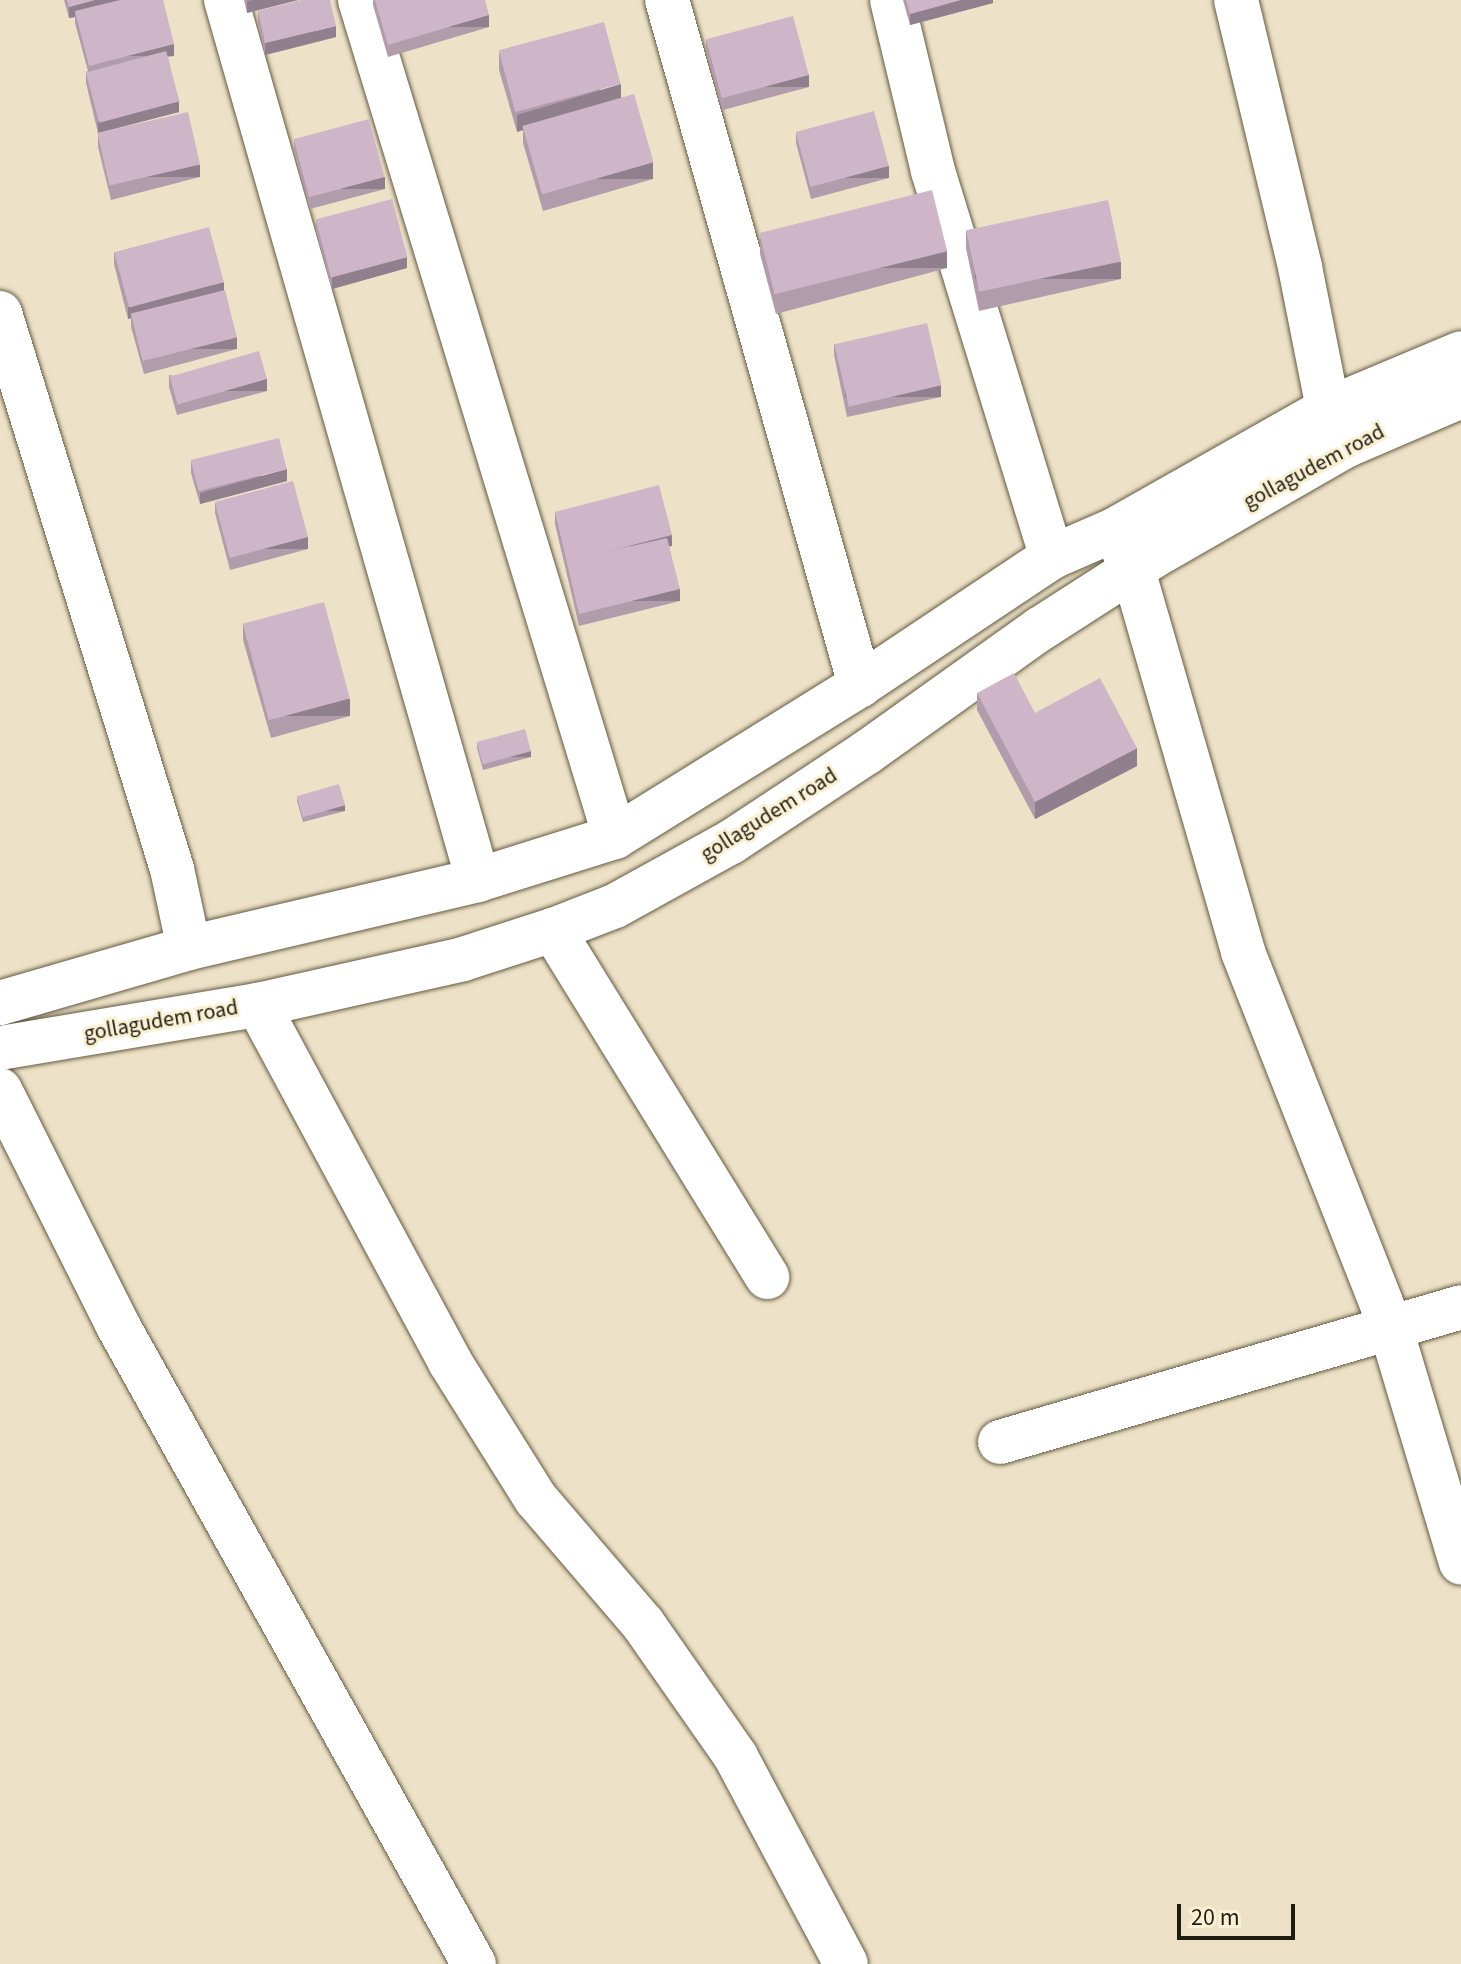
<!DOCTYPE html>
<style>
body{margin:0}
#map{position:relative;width:1461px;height:1964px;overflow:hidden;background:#ede2c7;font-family:"Source Sans 3",sans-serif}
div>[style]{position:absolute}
.roads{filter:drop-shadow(0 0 2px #645a43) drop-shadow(0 0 2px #645a43)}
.minor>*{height:44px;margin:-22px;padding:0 22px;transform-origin:22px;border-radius:22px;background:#fff}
.tertiary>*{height:44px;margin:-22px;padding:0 22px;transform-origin:22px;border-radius:22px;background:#fff}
.wall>*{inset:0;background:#b19cac}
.shaded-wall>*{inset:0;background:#907f8c;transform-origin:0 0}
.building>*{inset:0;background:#ceb5c8;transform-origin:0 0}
span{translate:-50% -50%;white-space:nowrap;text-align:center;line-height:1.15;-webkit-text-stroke:6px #faf0d4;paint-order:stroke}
.street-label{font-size:22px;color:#201c12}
.scale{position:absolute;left:1177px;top:1904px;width:118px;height:36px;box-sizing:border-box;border:4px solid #201c12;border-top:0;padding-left:10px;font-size:24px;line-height:28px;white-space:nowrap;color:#201c12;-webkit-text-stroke:6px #faf0d4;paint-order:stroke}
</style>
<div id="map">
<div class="roads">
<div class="minor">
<div style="left:226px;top:0;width:915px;rotate:74.02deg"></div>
<div style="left:360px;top:0;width:875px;rotate:73.06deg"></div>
<div style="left:667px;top:0;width:712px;rotate:74.26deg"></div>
<div style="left:892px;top:0;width:176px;rotate:76.5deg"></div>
<div style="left:933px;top:171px;width:404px;rotate:72.9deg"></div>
<div style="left:1236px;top:0;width:275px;rotate:76.5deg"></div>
<div style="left:1300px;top:267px;width:145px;rotate:78.8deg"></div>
<div style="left:0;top:313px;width:582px;rotate:72.81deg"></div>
<div style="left:172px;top:869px;width:81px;rotate:77.9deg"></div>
<div style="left:1116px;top:535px;width:39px;rotate:64deg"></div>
<div style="left:1133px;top:570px;width:398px;rotate:73.9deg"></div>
<div style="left:1243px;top:952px;width:402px;rotate:68.5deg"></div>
<div style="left:1390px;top:1326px;width:247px;rotate:73.3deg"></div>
<div style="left:553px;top:930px;width:408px;rotate:58.3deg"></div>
<div style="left:258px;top:1005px;width:405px;rotate:61.7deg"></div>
<div style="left:450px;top:1362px;width:162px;rotate:57.9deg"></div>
<div style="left:536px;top:1499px;width:165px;rotate:49.4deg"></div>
<div style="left:643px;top:1624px;width:162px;rotate:55deg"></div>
<div style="left:736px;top:1757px;width:234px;rotate:62deg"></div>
<div style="left:0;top:1090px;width:262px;rotate:63.4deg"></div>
<div style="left:117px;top:1324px;width:733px;rotate:60.85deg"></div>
<div style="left:1000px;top:1442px;width:480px;rotate:-16.3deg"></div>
</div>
<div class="tertiary">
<div style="left:0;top:1003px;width:197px;rotate:-16.2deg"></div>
<div style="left:189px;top:948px;width:297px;rotate:-13.2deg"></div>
<div style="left:478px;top:880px;width:144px;rotate:-17.4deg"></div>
<div style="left:615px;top:837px;width:288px;rotate:-31.8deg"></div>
<div style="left:860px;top:685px;width:231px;rotate:-33.7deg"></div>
<div style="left:1052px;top:557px;width:68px;rotate:-23.5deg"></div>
<div style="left:1114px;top:530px;width:246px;rotate:-29.5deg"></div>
<div style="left:1328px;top:409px;width:144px;rotate:-22.8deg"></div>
<div style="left:0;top:1048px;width:262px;rotate:-9.5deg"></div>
<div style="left:258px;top:1005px;width:210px;rotate:-12.6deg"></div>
<div style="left:463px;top:959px;width:95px;rotate:-17.9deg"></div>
<div style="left:553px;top:930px;width:66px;rotate:-21.2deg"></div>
<div style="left:615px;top:906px;width:132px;rotate:-28.9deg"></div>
<div style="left:731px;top:842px;width:162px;rotate:-33.4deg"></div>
<div style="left:866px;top:753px;width:214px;rotate:-35.5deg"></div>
<div style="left:1040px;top:629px;width:133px;rotate:-32.7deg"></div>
<div style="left:1152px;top:557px;width:223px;rotate:-29.9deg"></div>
<div style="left:1345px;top:446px;width:126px;rotate:-23.3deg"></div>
</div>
</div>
<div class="wall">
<div style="clip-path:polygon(64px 0,163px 0,174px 56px,168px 57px,179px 112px,98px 133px,86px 83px,86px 72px,88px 71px,75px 23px,75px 17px,69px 18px)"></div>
<div style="clip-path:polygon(244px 0,298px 0,247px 13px)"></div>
<div style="clip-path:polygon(373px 0,485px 0,489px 27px,388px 57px,373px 5px)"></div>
<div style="clip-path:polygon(903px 0,993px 0,993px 3px,910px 25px)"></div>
<div style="clip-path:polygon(258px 11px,336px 37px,265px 55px,258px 23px)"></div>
<div style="clip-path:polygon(706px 40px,809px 87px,723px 110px,706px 51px)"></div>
<div style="clip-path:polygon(499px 53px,621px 97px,653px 179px,543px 211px,523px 143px,523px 130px,517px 132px,499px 70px)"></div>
<div style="clip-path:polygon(796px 132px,889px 178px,811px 199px,796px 143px)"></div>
<div style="clip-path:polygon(98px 135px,200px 177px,111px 200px,98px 147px)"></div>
<div style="clip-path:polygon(294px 139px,385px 189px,310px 209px,294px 151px)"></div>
<div style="clip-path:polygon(316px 220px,407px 268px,332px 289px,316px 231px)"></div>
<div style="clip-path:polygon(966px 231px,1121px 279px,979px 311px,966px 248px)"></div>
<div style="clip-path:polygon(760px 236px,947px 268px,776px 314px,760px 254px)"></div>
<div style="clip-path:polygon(114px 252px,224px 290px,237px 349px,144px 374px,131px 327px,131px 318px,128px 319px,114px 264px)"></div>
<div style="clip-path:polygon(834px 344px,941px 397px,847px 417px,834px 355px)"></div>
<div style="clip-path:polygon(169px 375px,267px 391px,177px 415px,169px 387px)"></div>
<div style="clip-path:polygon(191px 461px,287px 481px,200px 504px,191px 473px)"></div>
<div style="clip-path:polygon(215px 502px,308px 549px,230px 570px,215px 513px)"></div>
<div style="clip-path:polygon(555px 512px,672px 546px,669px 547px,680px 601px,579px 626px,555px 524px)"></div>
<div style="clip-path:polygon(243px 623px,350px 716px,271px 738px,243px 640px)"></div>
<div style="clip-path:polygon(977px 693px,1035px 713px,1137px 766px,1035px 819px,977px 710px)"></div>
<div style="clip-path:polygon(477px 742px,531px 757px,483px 770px,477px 748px)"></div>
<div style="clip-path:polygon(297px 796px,345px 811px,303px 822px,297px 801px)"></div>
</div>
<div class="shaded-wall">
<div style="clip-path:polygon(95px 0,140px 0,75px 11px,75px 17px,69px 18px,69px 7px)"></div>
<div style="clip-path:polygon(252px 0,298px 0,247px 13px,247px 1px)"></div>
<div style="clip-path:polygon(961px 0,993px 0,993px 3px,910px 25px,910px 14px)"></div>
<div style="left:489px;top:15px;width:12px;height:105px;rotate:90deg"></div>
<div style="clip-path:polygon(336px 26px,336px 37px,265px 55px,265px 43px)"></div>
<div style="left:174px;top:44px;width:12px;height:88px;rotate:90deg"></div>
<div style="left:809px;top:75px;width:12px;height:89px;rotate:90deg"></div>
<div style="clip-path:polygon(621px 84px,621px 101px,523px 126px,523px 130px,517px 132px,517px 115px)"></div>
<div style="clip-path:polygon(179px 101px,179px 112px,98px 133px,98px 121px)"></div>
<div style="left:653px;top:162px;width:17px;height:115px;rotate:90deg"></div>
<div style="left:200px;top:165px;width:12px;height:92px;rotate:90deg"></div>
<div style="left:889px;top:166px;width:12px;height:81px;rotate:90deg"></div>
<div style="left:385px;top:177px;width:12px;height:78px;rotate:90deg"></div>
<div style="left:947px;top:251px;width:17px;height:177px;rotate:90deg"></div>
<div style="clip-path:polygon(407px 257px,407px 268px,332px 289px,332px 277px)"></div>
<div style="left:1121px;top:262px;width:17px;height:146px;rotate:90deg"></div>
<div style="clip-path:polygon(224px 282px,224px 294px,131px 315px,131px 318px,128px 319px,128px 307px)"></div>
<div style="left:237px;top:337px;width:12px;height:96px;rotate:90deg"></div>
<div style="left:267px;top:379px;width:12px;height:93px;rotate:90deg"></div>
<div style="left:941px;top:385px;width:12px;height:96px;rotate:90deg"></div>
<div style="clip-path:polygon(287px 469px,287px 481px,200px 504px,200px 493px)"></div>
<div style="left:672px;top:535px;width:11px;height:69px;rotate:90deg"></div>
<div style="left:308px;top:537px;width:12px;height:81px;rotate:90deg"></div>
<div style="left:680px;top:589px;width:12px;height:104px;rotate:90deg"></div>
<div style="left:350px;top:699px;width:17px;height:82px;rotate:90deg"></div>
<div style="clip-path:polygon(1137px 748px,1137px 766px,1035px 819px,1035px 802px)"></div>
<div style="left:531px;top:751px;width:6px;height:50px;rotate:90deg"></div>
<div style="left:345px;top:805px;width:6px;height:43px;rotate:90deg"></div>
</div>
<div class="building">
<div style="clip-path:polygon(67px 0,95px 0,69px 7px)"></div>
<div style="clip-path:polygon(120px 0,163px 0,174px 44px,89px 66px,75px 11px)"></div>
<div style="clip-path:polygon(301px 0,330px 0,336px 26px,265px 43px,258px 11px)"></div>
<div style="clip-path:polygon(375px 0,485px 0,489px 15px,388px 45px)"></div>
<div style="clip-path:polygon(906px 0,961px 0,910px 14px)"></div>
<div style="left:793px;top:16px;width:61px;height:90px;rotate:75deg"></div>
<div style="left:604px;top:22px;width:64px;height:109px;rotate:75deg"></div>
<div style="left:166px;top:51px;width:52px;height:83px;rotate:75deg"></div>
<div style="left:634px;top:94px;width:71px;height:116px;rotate:74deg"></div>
<div style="left:874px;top:111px;width:57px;height:81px;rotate:75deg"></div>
<div style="left:188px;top:112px;width:54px;height:93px;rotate:77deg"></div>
<div style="left:369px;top:119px;width:60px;height:78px;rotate:75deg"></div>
<div style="left:932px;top:190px;width:63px;height:178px;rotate:76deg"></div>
<div style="left:392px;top:199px;width:60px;height:79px;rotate:75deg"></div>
<div style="left:1108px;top:200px;width:63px;height:145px;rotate:78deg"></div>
<div style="left:209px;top:227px;width:57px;height:98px;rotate:75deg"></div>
<div style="left:225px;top:290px;width:49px;height:97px;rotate:76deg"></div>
<div style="left:927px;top:323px;width:64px;height:95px;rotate:77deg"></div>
<div style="left:259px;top:351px;width:29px;height:93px;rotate:74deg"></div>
<div style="left:279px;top:438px;width:32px;height:91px;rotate:76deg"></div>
<div style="left:293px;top:481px;width:58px;height:81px;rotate:75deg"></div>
<div style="clip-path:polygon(659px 485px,672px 535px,605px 552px,667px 538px,680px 589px,579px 614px,555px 512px)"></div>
<div style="left:324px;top:602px;width:100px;height:84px;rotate:75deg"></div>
<div style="clip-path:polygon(1014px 673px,1035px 713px,1100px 678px,1137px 748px,1035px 802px,977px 693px)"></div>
<div style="left:525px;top:729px;width:23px;height:50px;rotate:75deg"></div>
<div style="left:339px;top:784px;width:22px;height:44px;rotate:74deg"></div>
</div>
<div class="street-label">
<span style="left:1314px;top:467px;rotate:-28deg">gollagudem road</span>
<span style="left:769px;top:815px;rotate:-32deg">gollagudem road</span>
<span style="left:161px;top:1021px;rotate:-10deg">gollagudem road</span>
</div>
<div class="scale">20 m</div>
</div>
